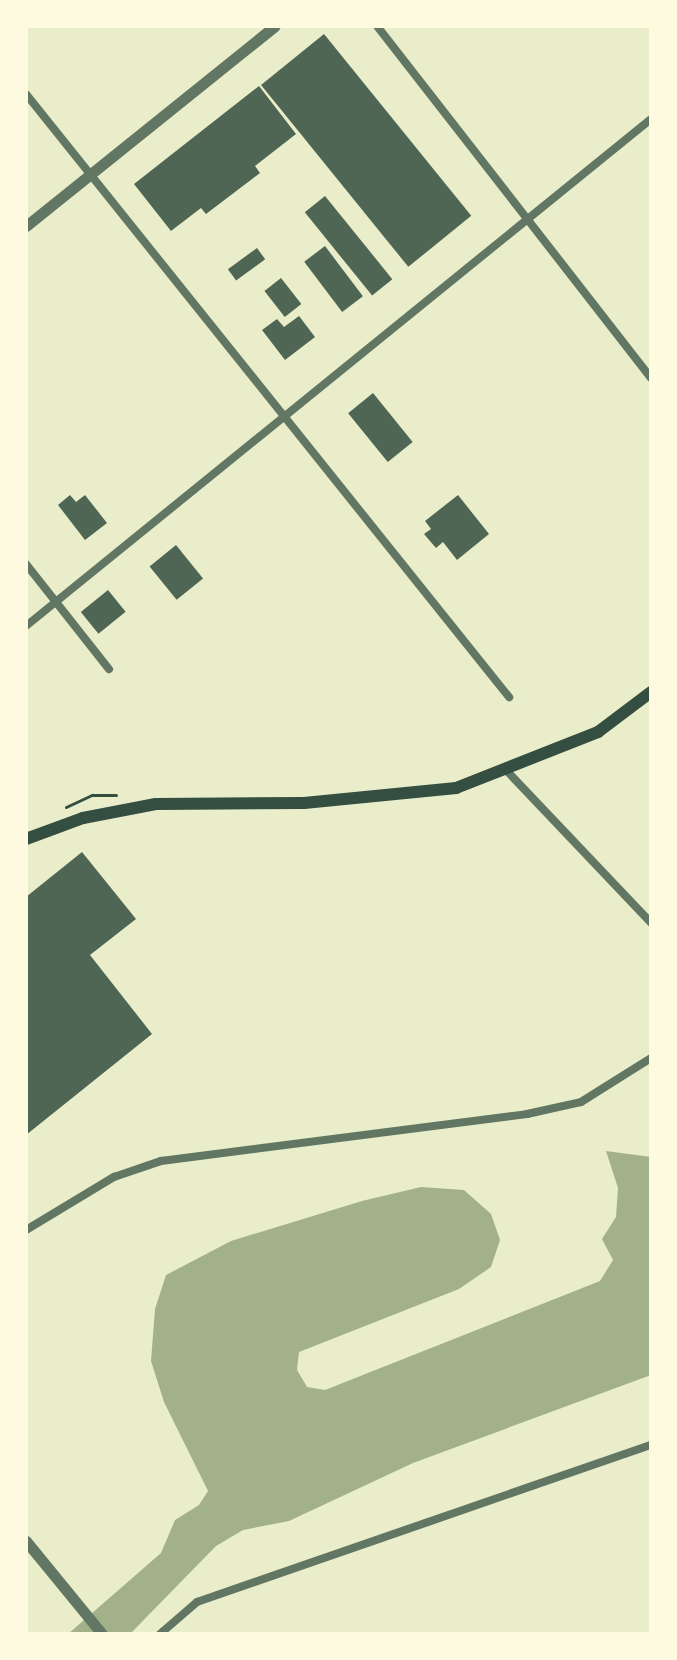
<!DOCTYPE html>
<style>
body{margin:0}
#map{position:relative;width:677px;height:1660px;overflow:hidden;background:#e9edc9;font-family:Overpass,sans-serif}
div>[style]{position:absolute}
.water>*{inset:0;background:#a3b18a}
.building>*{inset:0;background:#4f6655;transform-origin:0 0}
.path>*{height:3px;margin:-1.5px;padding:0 1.5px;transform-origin:1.5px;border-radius:1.5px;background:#344e41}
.minor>*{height:8px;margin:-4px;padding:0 4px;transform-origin:4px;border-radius:4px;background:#617663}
.tertiary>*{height:11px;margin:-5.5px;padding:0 5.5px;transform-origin:5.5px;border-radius:5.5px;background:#617663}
.secondary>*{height:12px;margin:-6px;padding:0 6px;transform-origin:6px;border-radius:6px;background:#344e41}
span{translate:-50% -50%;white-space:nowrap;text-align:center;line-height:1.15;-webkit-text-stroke:8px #fefae0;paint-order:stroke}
.frame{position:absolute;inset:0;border:28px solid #fefae0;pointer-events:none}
</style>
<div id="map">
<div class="water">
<div style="clip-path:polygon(606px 1151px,651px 1157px,651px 1375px,413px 1463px,289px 1521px,243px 1530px,216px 1546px,130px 1634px,68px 1634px,161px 1553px,175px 1520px,199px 1505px,208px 1491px,164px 1402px,151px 1361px,155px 1309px,166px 1275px,231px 1241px,362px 1201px,421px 1187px,464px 1190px,491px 1214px,500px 1240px,491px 1267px,459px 1289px,299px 1352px,297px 1370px,307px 1387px,325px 1390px,600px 1281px,613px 1260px,602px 1239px,616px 1217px,618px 1188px)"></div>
</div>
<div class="building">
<div style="left:324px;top:34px;width:234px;height:81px;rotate:51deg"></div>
<div style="clip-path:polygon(259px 86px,296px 134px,255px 166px,260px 173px,206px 214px,201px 208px,171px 231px,134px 184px)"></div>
<div style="left:325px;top:196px;width:107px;height:26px;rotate:51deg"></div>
<div style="left:325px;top:246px;width:63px;height:26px;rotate:53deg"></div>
<div style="left:257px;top:248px;width:14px;height:36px;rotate:54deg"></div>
<div style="left:281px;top:278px;width:33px;height:21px;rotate:52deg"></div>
<div style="clip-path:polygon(299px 316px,315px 337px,285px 360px,262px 330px,277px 319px,284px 327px)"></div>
<div style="left:373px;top:393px;width:63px;height:32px;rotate:51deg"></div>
<div style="clip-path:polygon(70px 495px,76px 502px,85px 495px,107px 523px,85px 540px,58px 505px)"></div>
<div style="clip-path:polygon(458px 495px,489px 534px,457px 560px,443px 542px,436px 548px,424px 534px,431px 529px,425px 521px)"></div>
<div style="left:176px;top:545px;width:43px;height:34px;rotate:51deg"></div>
<div style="left:108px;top:590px;width:28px;height:35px;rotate:51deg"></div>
<div style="clip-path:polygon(82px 852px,136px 919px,90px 955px,152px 1034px,26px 1135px,26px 897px)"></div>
</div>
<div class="path">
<div style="left:66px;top:807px;width:29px;rotate:-25deg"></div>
<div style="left:92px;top:795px;width:24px"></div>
</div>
<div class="minor">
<div style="left:377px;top:26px;width:446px;rotate:52.1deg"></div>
<div style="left:26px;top:94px;width:773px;rotate:51.31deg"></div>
<div style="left:26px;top:564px;width:134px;rotate:51.7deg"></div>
<div style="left:26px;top:626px;width:805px;rotate:-39.05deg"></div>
<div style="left:506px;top:770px;width:211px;rotate:46.5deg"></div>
<div style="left:26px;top:1230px;width:103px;rotate:-31.1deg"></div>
<div style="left:114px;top:1177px;width:50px;rotate:-18.8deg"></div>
<div style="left:161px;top:1161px;width:369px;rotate:-7.3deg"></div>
<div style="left:527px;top:1114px;width:55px;rotate:-12.5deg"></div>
<div style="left:581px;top:1102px;width:83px;rotate:-32.2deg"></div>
<div style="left:160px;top:1634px;width:49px;rotate:-40.9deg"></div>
<div style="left:197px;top:1602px;width:480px;rotate:-19.1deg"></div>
</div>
<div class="tertiary">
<div style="left:26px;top:226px;width:319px;rotate:-38.8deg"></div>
<div style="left:26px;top:1541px;width:120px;rotate:50.7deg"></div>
</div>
<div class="secondary">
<div style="left:26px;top:839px;width:61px;rotate:-20.2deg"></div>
<div style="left:83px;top:818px;width:74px;rotate:-10.9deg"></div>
<div style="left:156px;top:804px;width:148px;rotate:-0.4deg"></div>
<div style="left:304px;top:803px;width:153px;rotate:-5.6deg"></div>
<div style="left:456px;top:788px;width:153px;rotate:-21.5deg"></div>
<div style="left:598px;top:732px;width:66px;rotate:-37deg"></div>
</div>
<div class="frame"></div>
</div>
